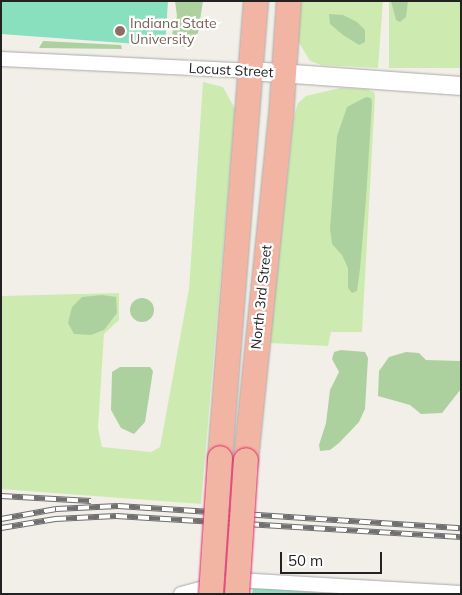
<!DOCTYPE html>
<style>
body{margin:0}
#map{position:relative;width:462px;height:595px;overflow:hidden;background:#f2efe9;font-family:Mulish,sans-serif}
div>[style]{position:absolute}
.grass>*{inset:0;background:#cdebb0;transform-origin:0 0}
.forest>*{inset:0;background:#add19e}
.round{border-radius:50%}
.pitch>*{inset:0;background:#88e0be}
.roads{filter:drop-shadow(0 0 1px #a9a9a9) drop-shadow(0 0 1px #a9a9a9)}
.minor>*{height:14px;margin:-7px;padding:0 7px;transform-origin:7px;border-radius:7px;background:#fff}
.tertiary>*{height:18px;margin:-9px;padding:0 9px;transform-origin:9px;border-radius:9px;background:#fff}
.trunk>*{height:24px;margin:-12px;padding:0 12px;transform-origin:12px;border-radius:12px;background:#f2b4a3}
.rail>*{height:5.5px;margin-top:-2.75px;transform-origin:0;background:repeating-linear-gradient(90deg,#fff 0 11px,#707070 0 22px);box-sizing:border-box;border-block:1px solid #707070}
.bridges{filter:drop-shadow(0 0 1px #dc2a67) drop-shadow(0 0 1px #dc2a67)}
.trunk-bridge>*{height:24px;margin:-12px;padding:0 12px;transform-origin:12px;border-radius:12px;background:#f2b4a3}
.dots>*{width:14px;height:14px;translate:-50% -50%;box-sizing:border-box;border:2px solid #fff;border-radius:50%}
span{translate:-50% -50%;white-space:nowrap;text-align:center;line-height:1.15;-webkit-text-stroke:4.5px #fff;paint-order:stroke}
.education-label{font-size:14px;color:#785e54}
.left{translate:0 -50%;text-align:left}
.street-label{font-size:14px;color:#222}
.frame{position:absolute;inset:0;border:2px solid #222;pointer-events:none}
.scale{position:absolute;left:280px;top:552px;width:102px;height:22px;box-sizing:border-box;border:2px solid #222;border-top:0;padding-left:6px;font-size:15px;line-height:18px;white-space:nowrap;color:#222;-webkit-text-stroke:4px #fff;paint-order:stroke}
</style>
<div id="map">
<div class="grass">
<div style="clip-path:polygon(299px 1px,383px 1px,378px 68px,321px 65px,310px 61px,298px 41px)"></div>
<div style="left:389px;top:1px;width:72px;height:67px"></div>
<div style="clip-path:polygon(203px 82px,223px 87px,235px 109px,201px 504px,1px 489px,1px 296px,119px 293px,119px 320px,104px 334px,98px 428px,102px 447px,151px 452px,160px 447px,189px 289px)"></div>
<div style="clip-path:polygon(340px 88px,366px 89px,374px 92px,375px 96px,362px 332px,331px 332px,328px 346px,270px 343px,294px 116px,298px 103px,306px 96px)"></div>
</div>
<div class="forest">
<div style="clip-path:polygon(175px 1px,203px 1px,198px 33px,183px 47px,170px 42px,177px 16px)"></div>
<div style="clip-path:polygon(391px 1px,408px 1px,406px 17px,400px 22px,396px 20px)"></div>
<div style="clip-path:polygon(329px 14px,343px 15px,357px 22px,365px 30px,365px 42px,359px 45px,343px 35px,330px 24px)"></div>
<div style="clip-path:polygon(43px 41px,121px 45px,122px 49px,39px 48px)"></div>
<div style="clip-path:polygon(366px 97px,371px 98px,372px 103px,366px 199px,360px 269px,357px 291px,352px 293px,348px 288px,348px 268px,342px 255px,332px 244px,330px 229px,337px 136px,347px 107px)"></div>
<div style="clip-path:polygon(102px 295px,116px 297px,117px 313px,104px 330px,91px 335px,74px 334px,68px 323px,72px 307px,82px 297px)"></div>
<div class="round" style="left:130px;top:298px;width:24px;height:24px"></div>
<div style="clip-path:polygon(341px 350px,365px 352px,368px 358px,365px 409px,359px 422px,339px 443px,330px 450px,320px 451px,319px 445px,326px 423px,330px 390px,339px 372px,332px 359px,334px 352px)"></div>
<div style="clip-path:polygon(406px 352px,419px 353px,426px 360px,461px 361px,461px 389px,442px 413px,421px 414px,410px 405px,378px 396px,379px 371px,389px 357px)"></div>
<div style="clip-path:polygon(120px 367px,150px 367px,153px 371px,145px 422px,134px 434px,121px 428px,111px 410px,112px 372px)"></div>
</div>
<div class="pitch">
<div style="clip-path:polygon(1px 1px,168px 1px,165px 46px,1px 34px)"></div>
<div style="clip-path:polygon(253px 589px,274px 589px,339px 594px,252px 594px)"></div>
</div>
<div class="roads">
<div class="minor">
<div style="left:1px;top:59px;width:250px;rotate:2.7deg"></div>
<div style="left:181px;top:594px;width:43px;rotate:-14.7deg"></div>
<div style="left:223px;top:583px;width:31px;rotate:-4deg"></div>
<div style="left:254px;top:581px;width:207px;rotate:3.3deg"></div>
</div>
<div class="tertiary">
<div style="left:251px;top:71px;width:211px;rotate:4.1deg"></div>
</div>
<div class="trunk">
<div style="left:220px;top:458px;width:458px;rotate:-85.5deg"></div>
<div style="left:246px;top:460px;width:345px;rotate:-84.2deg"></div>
<div style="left:281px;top:117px;width:116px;rotate:-86.1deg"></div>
</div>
</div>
<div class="rail">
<div style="left:1px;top:496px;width:90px;rotate:3.2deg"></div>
<div style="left:1px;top:519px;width:56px;rotate:-10.3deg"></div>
<div style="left:56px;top:509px;width:62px;rotate:-2.8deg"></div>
<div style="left:118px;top:506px;width:344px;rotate:3.7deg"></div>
<div style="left:1px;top:528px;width:55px;rotate:-9.5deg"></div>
<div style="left:55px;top:519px;width:61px;rotate:-2.8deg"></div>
<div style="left:116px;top:516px;width:346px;rotate:3.5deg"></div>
</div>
<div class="bridges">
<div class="trunk-bridge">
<div style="left:211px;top:594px;width:136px;rotate:-86.2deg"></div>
<div style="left:237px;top:594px;width:134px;rotate:-86.2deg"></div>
</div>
</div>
<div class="dots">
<div style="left:120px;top:31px;background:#8d6e63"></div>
</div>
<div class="education-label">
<span class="left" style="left:130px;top:31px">Indiana State<br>University</span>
</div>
<div class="street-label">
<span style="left:231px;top:70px;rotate:3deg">Locust Street</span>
<span style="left:261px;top:297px;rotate:-84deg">North 3rd Street</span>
</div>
<div class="frame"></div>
<div class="scale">50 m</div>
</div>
